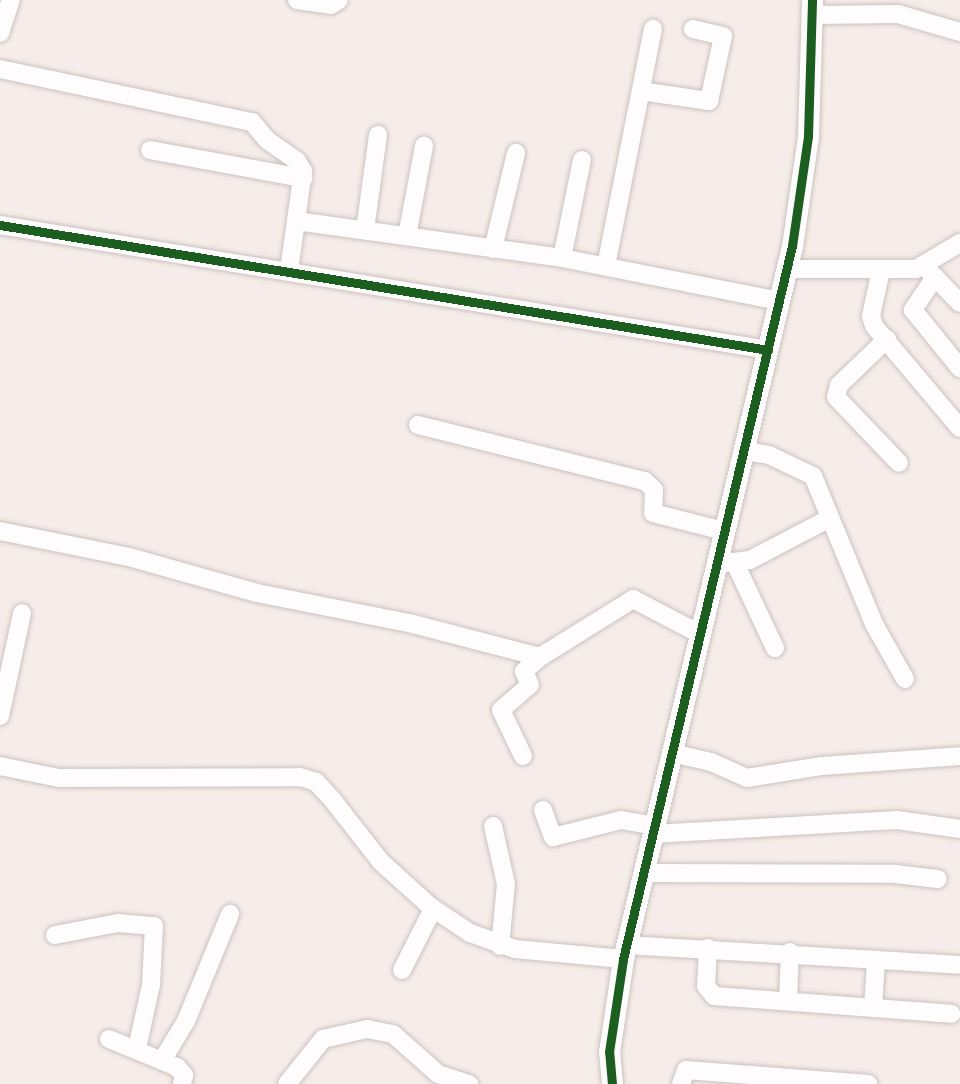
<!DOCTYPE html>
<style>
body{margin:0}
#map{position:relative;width:960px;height:1084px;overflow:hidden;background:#f6edea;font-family:"Source Serif 4",serif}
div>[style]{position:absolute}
.roads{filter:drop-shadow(0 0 2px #cbc2bf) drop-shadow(0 0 2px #cbc2bf)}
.minor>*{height:18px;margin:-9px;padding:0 9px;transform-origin:9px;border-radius:9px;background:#fefcfc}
.tertiary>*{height:21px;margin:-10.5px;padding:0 10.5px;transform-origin:10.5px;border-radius:10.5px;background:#fefcfc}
.cycleway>*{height:9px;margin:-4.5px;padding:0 4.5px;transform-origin:4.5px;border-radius:4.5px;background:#1b5e20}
span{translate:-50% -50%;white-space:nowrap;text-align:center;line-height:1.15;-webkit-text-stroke:5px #fff;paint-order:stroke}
</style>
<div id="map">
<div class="roads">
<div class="minor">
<div style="left:297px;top:0;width:34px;rotate:8deg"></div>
<div style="left:331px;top:5px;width:9px;rotate:-32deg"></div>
<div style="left:812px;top:15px;width:86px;rotate:-0.7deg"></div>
<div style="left:898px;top:14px;width:65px;rotate:16.2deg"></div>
<div style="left:0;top:33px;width:35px;rotate:-72deg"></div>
<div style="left:0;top:69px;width:258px;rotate:11.9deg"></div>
<div style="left:252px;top:122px;width:23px;rotate:50deg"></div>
<div style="left:267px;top:140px;width:37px;rotate:35deg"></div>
<div style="left:297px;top:161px;width:12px;rotate:59deg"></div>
<div style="left:303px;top:171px;width:100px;rotate:98deg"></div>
<div style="left:641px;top:91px;width:69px;rotate:8.4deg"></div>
<div style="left:709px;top:101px;width:66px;rotate:-77.8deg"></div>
<div style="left:723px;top:36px;width:31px;rotate:-167deg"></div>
<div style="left:150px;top:150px;width:156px;rotate:10.4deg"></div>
<div style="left:296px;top:221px;width:269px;rotate:7.9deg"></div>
<div style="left:562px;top:258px;width:221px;rotate:11.2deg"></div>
<div style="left:0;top:225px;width:778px;rotate:9.24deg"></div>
<div style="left:365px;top:230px;width:96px;rotate:-82.2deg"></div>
<div style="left:407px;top:236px;width:92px;rotate:-79.3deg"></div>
<div style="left:493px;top:249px;width:99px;rotate:-76.5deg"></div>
<div style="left:562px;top:258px;width:100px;rotate:-78.5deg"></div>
<div style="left:606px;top:266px;width:242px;rotate:-78.8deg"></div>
<div style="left:786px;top:269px;width:130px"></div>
<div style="left:916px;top:269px;width:51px;rotate:-30.6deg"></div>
<div style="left:927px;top:269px;width:47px;rotate:45.9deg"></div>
<div style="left:881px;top:270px;width:47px;rotate:102.3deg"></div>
<div style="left:871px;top:316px;width:10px;rotate:73deg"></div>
<div style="left:874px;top:326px;width:133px;rotate:49.9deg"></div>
<div style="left:935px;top:277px;width:40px;rotate:124deg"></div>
<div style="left:913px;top:310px;width:75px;rotate:51deg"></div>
<div style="left:887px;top:339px;width:66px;rotate:136.2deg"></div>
<div style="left:839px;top:385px;width:12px;rotate:104deg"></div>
<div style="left:836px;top:397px;width:91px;rotate:46.3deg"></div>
<div style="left:418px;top:425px;width:234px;rotate:13.9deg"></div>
<div style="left:645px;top:481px;width:13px;rotate:45deg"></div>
<div style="left:654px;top:490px;width:23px;rotate:92deg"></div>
<div style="left:653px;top:513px;width:73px;rotate:14.2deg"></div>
<div style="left:744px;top:451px;width:25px;rotate:9deg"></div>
<div style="left:769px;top:455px;width:49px;rotate:25.5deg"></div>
<div style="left:813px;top:476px;width:160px;rotate:67.6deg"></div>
<div style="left:874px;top:624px;width:63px;rotate:60.6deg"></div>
<div style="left:0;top:531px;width:132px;rotate:11.4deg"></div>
<div style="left:129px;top:557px;width:133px;rotate:15.7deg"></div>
<div style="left:257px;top:593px;width:159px;rotate:11.2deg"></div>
<div style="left:413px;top:624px;width:131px;rotate:14.6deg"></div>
<div style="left:540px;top:657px;width:110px;rotate:-31.9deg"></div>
<div style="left:633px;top:599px;width:76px;rotate:27.6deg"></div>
<div style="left:735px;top:563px;width:94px;rotate:64.8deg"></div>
<div style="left:717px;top:564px;width:33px;rotate:-7deg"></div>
<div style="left:750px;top:560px;width:88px;rotate:-27.7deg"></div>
<div style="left:0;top:716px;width:105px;rotate:-77.9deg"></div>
<div style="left:672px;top:753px;width:40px;rotate:13deg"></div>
<div style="left:711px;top:762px;width:39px;rotate:24deg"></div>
<div style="left:747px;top:778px;width:76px;rotate:-9.1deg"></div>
<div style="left:822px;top:766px;width:138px;rotate:-4.1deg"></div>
<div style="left:523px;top:756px;width:51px;rotate:-115.6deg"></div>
<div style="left:501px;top:710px;width:38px;rotate:-41deg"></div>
<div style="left:530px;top:685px;width:15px;rotate:-113deg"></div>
<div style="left:524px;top:671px;width:21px;rotate:-41deg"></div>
<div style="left:0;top:766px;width:60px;rotate:11.5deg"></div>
<div style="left:59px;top:778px;width:241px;rotate:-0.2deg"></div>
<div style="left:300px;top:777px;width:17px;rotate:17deg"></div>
<div style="left:316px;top:782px;width:22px;rotate:47deg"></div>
<div style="left:331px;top:798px;width:81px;rotate:52deg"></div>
<div style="left:381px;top:862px;width:67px;rotate:42deg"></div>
<div style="left:431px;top:907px;width:47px;rotate:33.7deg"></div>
<div style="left:470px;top:933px;width:48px;rotate:19.6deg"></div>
<div style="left:515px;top:949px;width:108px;rotate:5.3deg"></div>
<div style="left:543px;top:810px;width:29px;rotate:70deg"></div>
<div style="left:553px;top:837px;width:70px;rotate:-14deg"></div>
<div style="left:621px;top:820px;width:34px;rotate:10deg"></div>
<div style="left:493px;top:826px;width:59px;rotate:77.4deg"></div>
<div style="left:506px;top:884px;width:62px;rotate:95.5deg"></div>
<div style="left:653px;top:834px;width:244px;rotate:-3.3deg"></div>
<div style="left:897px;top:820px;width:64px;rotate:8.1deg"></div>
<div style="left:645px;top:873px;width:250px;rotate:0.2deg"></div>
<div style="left:895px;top:874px;width:43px;rotate:6.6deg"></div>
<div style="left:55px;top:935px;width:64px;rotate:-10.8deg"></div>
<div style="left:118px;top:923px;width:36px;rotate:5deg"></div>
<div style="left:154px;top:926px;width:59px;rotate:92.9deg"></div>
<div style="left:151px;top:985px;width:65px;rotate:102.5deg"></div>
<div style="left:626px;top:945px;width:335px;rotate:3.4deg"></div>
<div style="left:708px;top:948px;width:38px;rotate:93deg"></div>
<div style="left:706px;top:986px;width:13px;rotate:51deg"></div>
<div style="left:714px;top:996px;width:238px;rotate:4.3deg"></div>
<div style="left:402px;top:970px;width:68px;rotate:-63.1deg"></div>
<div style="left:788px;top:1001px;width:49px;rotate:-87.7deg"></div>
<div style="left:873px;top:1008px;width:48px;rotate:-86.4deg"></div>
<div style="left:109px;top:1039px;width:74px;rotate:22.4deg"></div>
<div style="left:177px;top:1067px;width:11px;rotate:49deg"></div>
<div style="left:184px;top:1075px;width:9px;rotate:103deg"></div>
<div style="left:163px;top:1059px;width:44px;rotate:-58.8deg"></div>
<div style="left:186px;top:1021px;width:116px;rotate:-67.6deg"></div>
<div style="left:287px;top:1084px;width:58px;rotate:-51.3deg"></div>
<div style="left:323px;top:1039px;width:45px;rotate:-12.8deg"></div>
<div style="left:367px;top:1029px;width:26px;rotate:11deg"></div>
<div style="left:393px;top:1034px;width:60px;rotate:41.6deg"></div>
<div style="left:438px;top:1074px;width:33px;rotate:18deg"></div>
<div style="left:681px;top:1084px;width:15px;rotate:-70deg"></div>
<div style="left:686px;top:1070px;width:183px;rotate:4.4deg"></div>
</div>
<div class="tertiary">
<div style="left:612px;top:1084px;width:32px;rotate:-95deg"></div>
<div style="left:609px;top:1052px;width:94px;rotate:-81.4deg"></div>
<div style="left:623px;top:959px;width:733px;rotate:-76.67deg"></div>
<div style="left:792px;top:246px;width:111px;rotate:-81.7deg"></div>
<div style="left:808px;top:136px;width:136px;rotate:-88.3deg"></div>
</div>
</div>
<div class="cycleway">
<div style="left:0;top:225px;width:778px;rotate:9.24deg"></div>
<div style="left:612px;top:1084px;width:32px;rotate:-95deg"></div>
<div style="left:609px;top:1052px;width:94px;rotate:-81.4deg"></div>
<div style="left:623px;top:959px;width:733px;rotate:-76.67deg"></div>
<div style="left:792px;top:246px;width:111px;rotate:-81.7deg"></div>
<div style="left:808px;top:136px;width:136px;rotate:-88.3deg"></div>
</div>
</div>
